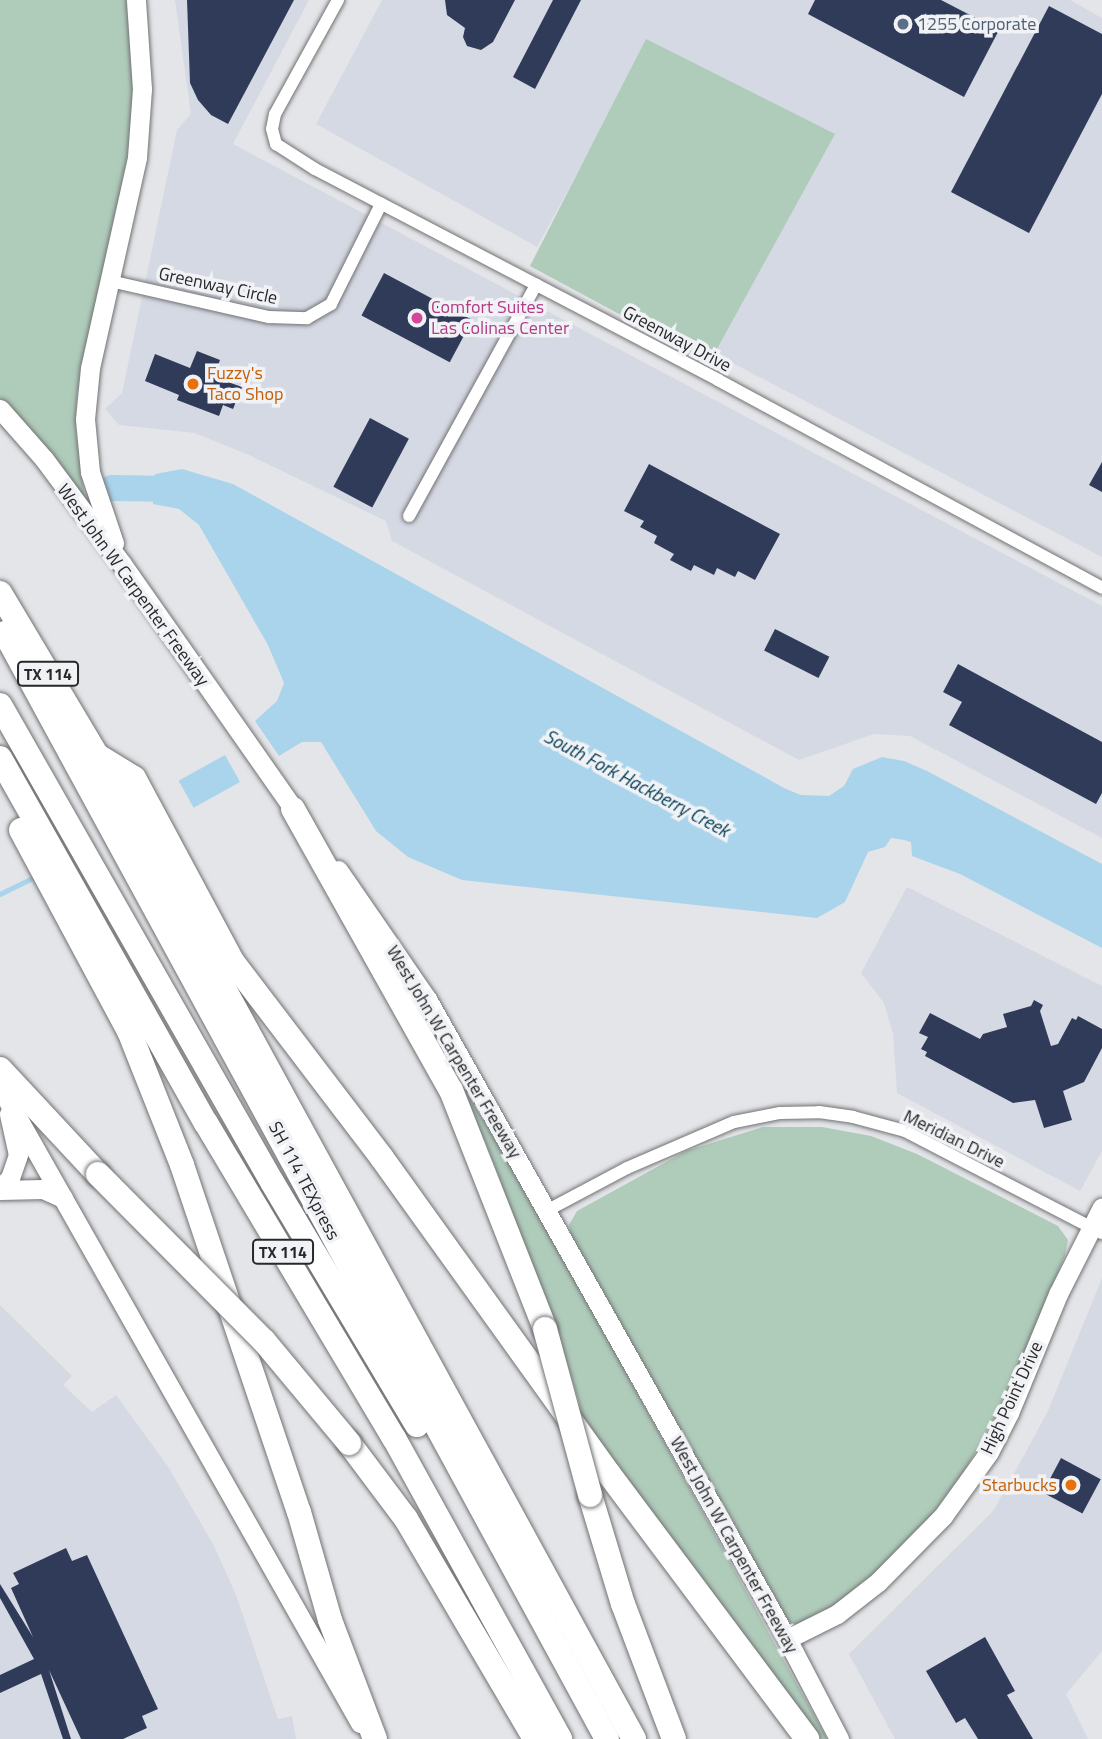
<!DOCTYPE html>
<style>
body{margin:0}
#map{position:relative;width:1102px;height:1739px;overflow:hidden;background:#e4e5e8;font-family:"Titillium Web",sans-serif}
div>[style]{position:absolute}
.built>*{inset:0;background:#d5d9e3}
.green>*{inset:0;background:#afcbba}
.water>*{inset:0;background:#aad4eb;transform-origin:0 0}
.stream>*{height:4.5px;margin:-2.25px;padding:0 2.25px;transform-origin:2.25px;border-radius:2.25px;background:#aad4eb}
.river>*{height:26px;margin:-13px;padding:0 13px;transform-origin:13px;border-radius:13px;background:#aad4eb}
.building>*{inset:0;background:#303b5a;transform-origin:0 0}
.roads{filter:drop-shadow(0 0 2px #717274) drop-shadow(0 0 2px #717274)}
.street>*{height:12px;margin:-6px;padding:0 6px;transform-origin:6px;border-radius:6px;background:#fff}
.secondary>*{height:19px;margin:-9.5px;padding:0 9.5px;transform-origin:9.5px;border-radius:9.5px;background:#fff}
.highway>*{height:24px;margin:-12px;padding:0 12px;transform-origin:12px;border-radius:12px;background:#fff}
.bridges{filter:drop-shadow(0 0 2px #717274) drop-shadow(0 0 2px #717274)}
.highway-bridge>*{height:24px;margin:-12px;padding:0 12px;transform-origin:12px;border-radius:12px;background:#fff}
.dots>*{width:19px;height:19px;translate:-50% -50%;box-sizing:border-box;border:4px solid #f1f2f5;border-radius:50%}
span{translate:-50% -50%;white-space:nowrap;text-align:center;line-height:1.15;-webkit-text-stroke:7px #f1f2f5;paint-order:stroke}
.shield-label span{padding:2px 5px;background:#f1f2f5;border:2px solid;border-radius:5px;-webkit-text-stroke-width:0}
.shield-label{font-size:16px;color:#272829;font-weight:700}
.service-label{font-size:18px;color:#4e5e75}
.left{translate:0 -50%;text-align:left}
.street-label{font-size:18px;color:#272829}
.hotel-label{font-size:18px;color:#b23c85}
.food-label{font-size:18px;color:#c56008}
.right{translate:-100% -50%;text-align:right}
.water-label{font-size:19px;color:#013d54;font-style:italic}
</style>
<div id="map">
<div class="built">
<div style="clip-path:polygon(175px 0,309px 0,233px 144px,1102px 606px,1102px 838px,910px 736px,874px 734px,799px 760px,392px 541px,386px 521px,249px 455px,195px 433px,119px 425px,105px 409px,122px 393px,177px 130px,191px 114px)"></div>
<div style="clip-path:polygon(382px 0,1070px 0,1102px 18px,1102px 557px,708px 350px,648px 43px,537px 247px,316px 124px)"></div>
<div style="clip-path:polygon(907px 887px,1102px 986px,1102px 1151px,1080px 1191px,897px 1093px,893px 1034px,884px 1003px,861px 973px)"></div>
<div style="clip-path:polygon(1102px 1278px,1102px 1651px,1066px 1694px,1088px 1739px,895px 1739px,849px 1654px,994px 1510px,1048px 1411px)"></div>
<div style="clip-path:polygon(0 1305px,72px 1376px,63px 1385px,92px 1412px,116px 1395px,169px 1468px,214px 1546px,236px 1595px,278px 1719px,292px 1716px,296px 1739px,0 1739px)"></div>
</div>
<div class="green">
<div style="clip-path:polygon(0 0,128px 0,132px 30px,133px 131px,77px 395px,76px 431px,85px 499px,46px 449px,0 398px)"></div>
<div style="clip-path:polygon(646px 39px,835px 134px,712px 358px,699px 357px,530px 266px)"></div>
<div style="clip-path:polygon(394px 963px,475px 1097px,827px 1739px,821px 1739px,585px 1422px,555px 1324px,486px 1143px)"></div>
<div style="clip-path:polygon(763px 1127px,822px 1127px,871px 1136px,917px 1154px,1058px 1226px,1068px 1240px,1065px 1255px,1010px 1391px,965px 1470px,933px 1513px,883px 1567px,829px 1611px,795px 1625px,788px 1621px,571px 1235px,569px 1225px,577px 1211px,686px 1151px)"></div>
</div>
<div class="water">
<div style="clip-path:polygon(182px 469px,233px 484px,786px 789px,801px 795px,829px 796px,844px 786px,853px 769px,882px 757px,904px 761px,927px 771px,1102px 864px,1102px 948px,960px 874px,912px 856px,911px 842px,904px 840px,891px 838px,885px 847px,868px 852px,845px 902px,817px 918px,462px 880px,408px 857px,376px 831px,321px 742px,302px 742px,279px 756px,255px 721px,277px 701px,284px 683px,268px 645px,199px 525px,179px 509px,153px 504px,155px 474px)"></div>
<div style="left:225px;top:755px;width:31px;height:53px;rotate:61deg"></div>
</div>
<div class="stream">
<div style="left:0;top:894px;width:34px;rotate:-26deg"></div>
</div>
<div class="river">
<div style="left:112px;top:488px;width:67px;rotate:0.9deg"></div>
<div style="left:179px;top:489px;width:11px;rotate:27deg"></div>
</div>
<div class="building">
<div style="clip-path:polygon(187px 0,294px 0,228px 124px,211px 115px,198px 100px,190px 83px)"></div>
<div style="clip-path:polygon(445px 0,515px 0,493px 42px,481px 50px,467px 46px,463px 37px,465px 28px,447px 15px)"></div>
<div style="clip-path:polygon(553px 0,581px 0,535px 89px,513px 77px)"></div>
<div style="clip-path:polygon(815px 0,941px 0,999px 30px,964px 97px,808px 14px)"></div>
<div style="clip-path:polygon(1049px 6px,1102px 34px,1102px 94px,1029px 233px,951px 192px)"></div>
<div style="left:384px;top:273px;width:100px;height:48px;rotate:28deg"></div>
<div style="clip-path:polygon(197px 351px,220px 360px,214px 377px,242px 387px,233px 409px,223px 405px,219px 416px,177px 400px,179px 395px,145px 381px,155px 354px,190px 368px)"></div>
<div style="left:370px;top:418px;width:44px;height:78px;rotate:28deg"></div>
<div style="clip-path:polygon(1102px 462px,1102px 492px,1089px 485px)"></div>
<div style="clip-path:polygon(649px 464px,780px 534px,755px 580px,738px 571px,735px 577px,717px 568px,714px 575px,694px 565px,691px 571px,670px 560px,674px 554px,654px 543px,657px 536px,640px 527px,644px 521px,624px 511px)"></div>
<div style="left:775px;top:629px;width:61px;height:24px;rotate:27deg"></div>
<div style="clip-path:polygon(958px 664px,1102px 742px,1102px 793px,1096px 804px,949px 725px,962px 702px,943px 692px)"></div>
<div style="clip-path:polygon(1034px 1000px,1043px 1005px,1040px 1011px,1051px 1046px,1058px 1044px,1072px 1018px,1076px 1020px,1078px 1016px,1102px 1029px,1102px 1048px,1084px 1082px,1063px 1091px,1072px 1120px,1044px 1128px,1035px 1100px,1013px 1103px,925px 1056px,927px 1052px,921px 1049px,928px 1037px,919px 1033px,930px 1013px,980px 1039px,983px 1034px,1007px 1027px,1003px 1014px,1031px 1006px)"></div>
<div style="left:1061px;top:1458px;width:45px;height:39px;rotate:28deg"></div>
<div style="clip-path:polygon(66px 1548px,72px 1561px,87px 1555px,158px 1709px,142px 1716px,147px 1728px,123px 1739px,81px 1739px,49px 1670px,71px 1739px,63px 1739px,41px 1674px,0 1693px,0 1675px,34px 1659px,0 1598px,0 1584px,33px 1637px,11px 1588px,19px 1584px,13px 1573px)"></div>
<div style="clip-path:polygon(985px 1637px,1015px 1691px,1007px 1695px,1033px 1739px,978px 1739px,965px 1718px,956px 1723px,926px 1671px)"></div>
</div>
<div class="roads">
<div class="street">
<div style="left:338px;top:0;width:130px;rotate:118.9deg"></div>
<div style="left:275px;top:114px;width:15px;rotate:101deg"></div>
<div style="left:272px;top:129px;width:16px;rotate:75deg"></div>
<div style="left:276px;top:144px;width:46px;rotate:32.7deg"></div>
<div style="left:315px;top:169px;width:455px;rotate:27.6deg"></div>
<div style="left:718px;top:380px;width:437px;rotate:28.4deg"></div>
<div style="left:110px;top:281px;width:163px;rotate:12.8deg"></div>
<div style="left:269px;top:317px;width:38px;rotate:2deg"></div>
<div style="left:307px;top:318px;width:28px;rotate:-30deg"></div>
<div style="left:331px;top:304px;width:112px;rotate:-63.4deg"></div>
<div style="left:409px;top:516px;width:264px;rotate:-61.2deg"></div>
<div style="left:548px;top:1210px;width:89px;rotate:-28deg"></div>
<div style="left:627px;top:1168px;width:116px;rotate:-23.3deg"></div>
<div style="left:734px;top:1122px;width:47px;rotate:-11.1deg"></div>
<div style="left:780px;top:1113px;width:39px;rotate:-1deg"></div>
<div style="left:819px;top:1112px;width:34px;rotate:8deg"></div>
<div style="left:853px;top:1117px;width:54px;rotate:15.1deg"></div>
<div style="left:905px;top:1131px;width:222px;rotate:27.4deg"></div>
</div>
<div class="secondary">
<div style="left:0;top:409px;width:67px;rotate:48.7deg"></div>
<div style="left:44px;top:459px;width:131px;rotate:53.4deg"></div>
<div style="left:122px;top:564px;width:314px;rotate:55deg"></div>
<div style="left:114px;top:543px;width:75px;rotate:-108.7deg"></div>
<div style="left:90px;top:472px;width:53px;rotate:-95.4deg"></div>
<div style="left:85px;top:419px;width:51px;rotate:-84.4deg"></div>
<div style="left:90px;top:368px;width:216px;rotate:-77.4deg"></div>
<div style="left:137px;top:157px;width:68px;rotate:-85.8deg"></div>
<div style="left:142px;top:89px;width:89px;rotate:-93.9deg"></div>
<div style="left:338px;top:870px;width:157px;rotate:55.4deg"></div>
<div style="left:427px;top:999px;width:734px;rotate:60.64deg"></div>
<div style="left:787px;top:1639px;width:113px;rotate:62.5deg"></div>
<div style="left:0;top:1087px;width:731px;rotate:60.49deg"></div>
<div style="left:0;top:1188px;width:14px;rotate:-45deg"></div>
<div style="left:10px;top:1178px;width:24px;rotate:-71deg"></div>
<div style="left:18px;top:1155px;width:42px;rotate:-102.4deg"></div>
<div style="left:0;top:1190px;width:43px;rotate:-1.3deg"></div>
<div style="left:43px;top:1189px;width:22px;rotate:24deg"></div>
<div style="left:787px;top:1639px;width:56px;rotate:-26.6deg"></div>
<div style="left:837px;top:1614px;width:52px;rotate:-38deg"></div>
<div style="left:878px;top:1582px;width:93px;rotate:-45.4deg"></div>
<div style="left:943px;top:1516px;width:79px;rotate:-54.3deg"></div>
<div style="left:989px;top:1452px;width:44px;rotate:-62.9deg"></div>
<div style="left:1009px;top:1413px;width:129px;rotate:-67.6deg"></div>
<div style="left:1058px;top:1294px;width:97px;rotate:-63.2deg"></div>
</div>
<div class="highway">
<div style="left:0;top:593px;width:190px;rotate:59.2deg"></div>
<div style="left:97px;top:756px;width:1120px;rotate:61.35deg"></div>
<div style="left:5px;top:633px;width:1259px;rotate:61.44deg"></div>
<div style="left:0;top:705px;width:549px;rotate:60.31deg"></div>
<div style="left:272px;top:1182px;width:283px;rotate:59.2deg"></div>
<div style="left:98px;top:756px;width:42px;rotate:31.4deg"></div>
<div style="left:134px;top:778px;width:208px;rotate:61.8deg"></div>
<div style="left:232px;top:961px;width:248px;rotate:52.7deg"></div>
<div style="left:382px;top:1158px;width:389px;rotate:54.3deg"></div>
<div style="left:609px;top:1474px;width:331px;rotate:53.2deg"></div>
<div style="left:0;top:758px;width:419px;rotate:60.6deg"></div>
<div style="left:206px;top:1123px;width:367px;rotate:59.2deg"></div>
<div style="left:394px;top:1438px;width:344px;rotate:61.1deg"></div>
<div style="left:293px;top:809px;width:322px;rotate:60.7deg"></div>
<div style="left:451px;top:1090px;width:257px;rotate:68.5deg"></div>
<div style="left:21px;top:830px;width:228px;rotate:61.8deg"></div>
<div style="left:129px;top:1031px;width:144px;rotate:68.4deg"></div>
<div style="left:182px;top:1165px;width:366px;rotate:71.4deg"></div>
<div style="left:299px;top:1512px;width:112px;rotate:74deg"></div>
<div style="left:330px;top:1620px;width:127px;rotate:69.3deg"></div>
<div style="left:0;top:1069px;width:144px;rotate:47deg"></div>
<div style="left:349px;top:1443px;width:95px;rotate:53.1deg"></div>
<div style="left:406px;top:1519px;width:255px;rotate:59.6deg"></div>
<div style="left:590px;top:1495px;width:114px;rotate:73.2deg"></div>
<div style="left:623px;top:1604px;width:144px;rotate:69.3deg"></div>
</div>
</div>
<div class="bridges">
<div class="highway-bridge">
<div style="left:98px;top:1174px;width:235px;rotate:45.2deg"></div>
<div style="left:264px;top:1341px;width:133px;rotate:50.2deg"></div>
<div style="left:545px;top:1329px;width:172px;rotate:74.8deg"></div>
</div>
</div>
<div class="dots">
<div style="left:903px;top:24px;background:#5c6f8a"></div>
<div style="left:417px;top:318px;background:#d1479c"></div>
<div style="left:193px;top:384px;background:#e8710a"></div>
<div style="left:1071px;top:1485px;background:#e8710a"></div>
</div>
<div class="shield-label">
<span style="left:48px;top:674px">TX 114</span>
<span style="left:283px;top:1252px">TX 114</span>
</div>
<div class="service-label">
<span class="left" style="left:917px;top:24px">1255 Corporate</span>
</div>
<div class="street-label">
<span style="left:218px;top:286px;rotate:12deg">Greenway Circle</span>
<span style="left:677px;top:339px;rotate:28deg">Greenway Drive</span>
<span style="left:133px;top:585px;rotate:54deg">West John W Carpenter Freeway</span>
<span style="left:454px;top:1052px;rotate:59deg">West John W Carpenter Freeway</span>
<span style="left:954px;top:1139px;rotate:26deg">Meridian Drive</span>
<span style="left:304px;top:1181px;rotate:62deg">SH 114 TEXpress</span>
<span style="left:1012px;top:1398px;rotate:-65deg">High Point Drive</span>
<span style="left:734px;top:1545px;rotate:61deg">West John W Carpenter Freeway</span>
</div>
<div class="hotel-label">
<span class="left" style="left:431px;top:318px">Comfort Suites<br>Las Colinas Center</span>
</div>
<div class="food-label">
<span class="left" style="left:207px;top:384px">Fuzzy's<br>Taco Shop</span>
<span class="right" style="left:1057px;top:1485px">Starbucks</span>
</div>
<div class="water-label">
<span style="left:637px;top:783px;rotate:28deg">South Fork Hackberry Creek</span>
</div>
</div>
